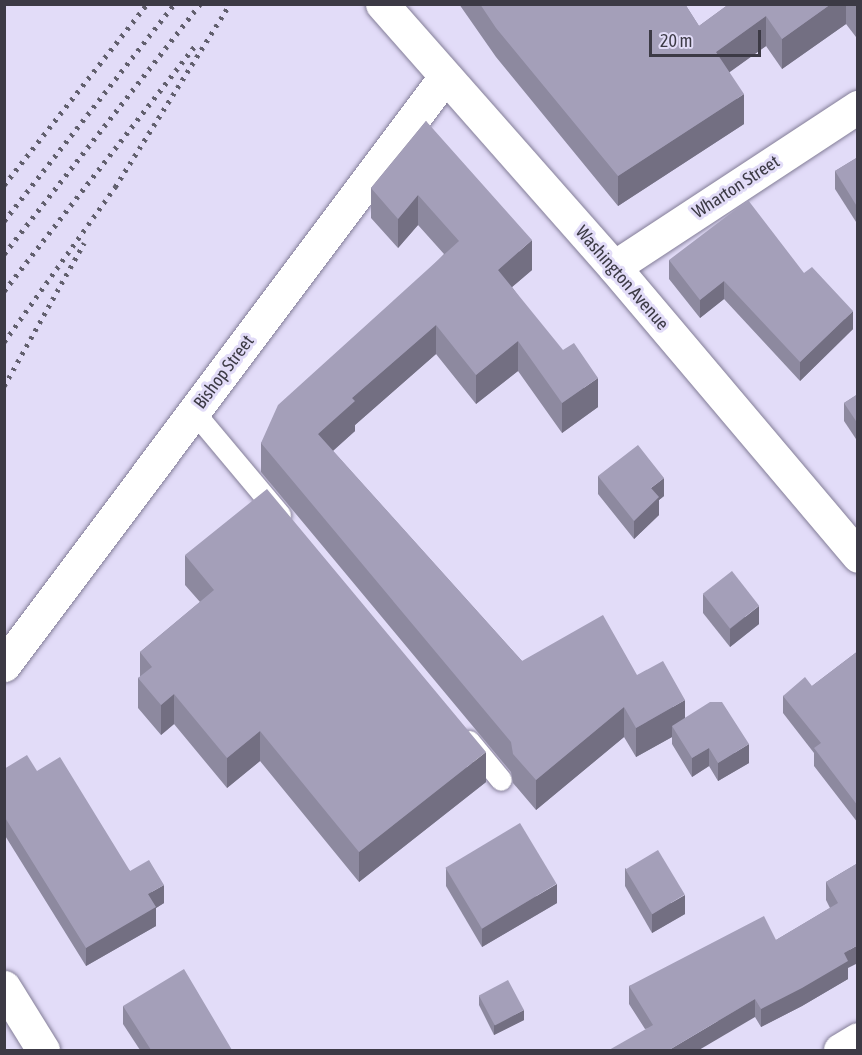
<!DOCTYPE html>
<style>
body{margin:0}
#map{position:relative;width:862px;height:1055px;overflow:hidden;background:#e2dcf8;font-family:"Asap Condensed",sans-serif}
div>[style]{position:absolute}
.roads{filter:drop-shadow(0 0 2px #837d97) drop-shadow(0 0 2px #837d97)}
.service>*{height:21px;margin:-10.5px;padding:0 10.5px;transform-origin:10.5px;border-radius:10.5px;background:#fff}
.minor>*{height:33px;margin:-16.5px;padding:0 16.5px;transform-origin:16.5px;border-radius:16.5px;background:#fff}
.rail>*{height:4.5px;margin-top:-2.25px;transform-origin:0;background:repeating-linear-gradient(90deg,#615f6d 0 3px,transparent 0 9px)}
.wall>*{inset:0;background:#8d899f}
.shaded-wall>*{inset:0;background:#736f82;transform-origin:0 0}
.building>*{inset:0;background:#a49fb9;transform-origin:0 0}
span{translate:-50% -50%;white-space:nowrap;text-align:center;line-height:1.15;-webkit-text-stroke:6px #e2dcf8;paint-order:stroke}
.street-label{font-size:18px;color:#3c3a45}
.frame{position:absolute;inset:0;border:6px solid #3c3a45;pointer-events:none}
.scale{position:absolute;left:649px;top:30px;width:112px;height:27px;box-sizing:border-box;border:3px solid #3c3a45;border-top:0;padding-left:8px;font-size:18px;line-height:21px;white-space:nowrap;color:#3c3a45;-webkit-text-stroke:4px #e2dcf8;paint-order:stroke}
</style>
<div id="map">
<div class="roads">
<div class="service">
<div style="left:194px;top:412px;width:134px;rotate:50.1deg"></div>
<div style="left:469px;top:741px;width:50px;rotate:50.6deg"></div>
</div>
<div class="minor">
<div style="left:382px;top:4px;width:351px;rotate:48.6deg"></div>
<div style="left:614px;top:267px;width:378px;rotate:49.8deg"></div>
<div style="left:614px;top:267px;width:292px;rotate:-33.3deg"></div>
<div style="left:4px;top:665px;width:734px;rotate:-53.15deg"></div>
<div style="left:4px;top:987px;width:74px;rotate:58.2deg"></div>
<div style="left:840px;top:1050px;width:21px;rotate:-31deg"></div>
</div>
</div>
<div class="rail">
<div style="left:4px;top:185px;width:231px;rotate:-51.7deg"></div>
<div style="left:4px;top:221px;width:276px;rotate:-51.9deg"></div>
<div style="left:4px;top:254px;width:318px;rotate:-51.9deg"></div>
<div style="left:4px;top:291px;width:314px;rotate:-52.1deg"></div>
<div style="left:4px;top:342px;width:191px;rotate:-54.4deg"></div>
<div style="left:115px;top:187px;width:216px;rotate:-57.9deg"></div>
<div style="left:4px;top:386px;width:164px;rotate:-60.8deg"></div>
</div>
<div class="wall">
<div style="clip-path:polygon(459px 4px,685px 4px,699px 26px,729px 4px,858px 4px,856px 37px,846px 24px,782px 69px,766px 46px,729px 72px,744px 124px,618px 206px,496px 57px)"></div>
<div style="clip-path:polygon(426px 121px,532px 270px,512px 287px,598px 407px,562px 433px,518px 371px,476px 404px,436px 354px,355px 425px,355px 431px,333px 451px,522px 661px,637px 675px,685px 718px,749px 763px,718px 781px,709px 766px,692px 777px,672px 744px,672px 737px,636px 757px,624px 737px,536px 810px,513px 783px,511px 772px,261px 472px,261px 443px,444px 254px,418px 225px,398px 248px,371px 218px,371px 188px)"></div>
<div style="clip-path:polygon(858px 157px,858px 225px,835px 189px,835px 171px)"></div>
<div style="clip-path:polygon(669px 260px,804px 273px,853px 329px,800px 381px,724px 299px,700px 318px,669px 279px)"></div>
<div style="clip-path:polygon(858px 394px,858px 442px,844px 421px,844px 403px)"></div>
<div style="clip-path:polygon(598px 476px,664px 496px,659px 500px,659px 515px,634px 539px,598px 494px)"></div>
<div style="clip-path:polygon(185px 555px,486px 782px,359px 882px,260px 761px,227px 788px,174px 724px,161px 735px,138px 708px,138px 678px,140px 677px,140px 652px,200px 602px,185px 585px)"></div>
<div style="clip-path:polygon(703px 594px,759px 624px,730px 647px,703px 613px)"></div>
<div style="clip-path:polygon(858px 651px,858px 823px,814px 766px,814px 753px,783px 713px,783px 696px,812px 686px)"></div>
<div style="clip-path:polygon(4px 769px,37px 771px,130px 871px,164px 903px,156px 908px,156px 926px,86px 966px,4px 834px)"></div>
<div style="clip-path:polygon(858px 863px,848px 968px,848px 979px,802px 1006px,761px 1027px,755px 1017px,645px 1029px,629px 1004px,629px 986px,776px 940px,830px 908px,826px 900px,826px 882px)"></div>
<div style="clip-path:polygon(446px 868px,557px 903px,482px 947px,446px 886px)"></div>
<div style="clip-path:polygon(625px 868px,685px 914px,652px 933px,625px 886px)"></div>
<div style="clip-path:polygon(479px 996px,524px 1020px,494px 1035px,479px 1005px)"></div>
<div style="clip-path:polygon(123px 1006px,232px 1050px,140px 1050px,123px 1024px)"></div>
</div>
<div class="shaded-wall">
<div style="clip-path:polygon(831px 4px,846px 4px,846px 24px,782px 69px,782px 39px)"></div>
<div style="left:858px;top:6px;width:30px;height:2px;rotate:90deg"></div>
<div style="clip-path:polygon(766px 16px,766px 46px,716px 82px,716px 52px)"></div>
<div style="clip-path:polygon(744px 94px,744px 124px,618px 206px,618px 176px)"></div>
<div style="clip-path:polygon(418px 195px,418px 225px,398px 248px,398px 219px)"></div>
<div style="clip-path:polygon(532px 240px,532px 270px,498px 299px,498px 270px)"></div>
<div style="clip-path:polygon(724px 281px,724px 299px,700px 318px,700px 300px)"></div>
<div style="clip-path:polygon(853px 311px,853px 329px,800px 381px,800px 362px)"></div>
<div style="clip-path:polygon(436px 325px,436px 354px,355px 425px,355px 431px,318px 464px,318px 434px,352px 398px)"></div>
<div style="clip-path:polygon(518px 341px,518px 371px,476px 404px,476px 375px)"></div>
<div style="clip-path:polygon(598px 378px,598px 407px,562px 433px,562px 403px)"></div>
<div style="clip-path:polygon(664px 478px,664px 496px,659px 500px,659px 515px,634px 539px,634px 521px,651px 488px)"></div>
<div style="clip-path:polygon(759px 606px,759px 624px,730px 647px,730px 629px)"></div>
<div style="clip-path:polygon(174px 694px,174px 724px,161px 735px,161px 705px)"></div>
<div style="clip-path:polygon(685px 700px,685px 730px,672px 726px,672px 737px,636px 757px,636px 728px)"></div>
<div style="clip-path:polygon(624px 707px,624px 737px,536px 810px,536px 780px)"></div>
<div style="clip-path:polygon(260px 731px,260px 761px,227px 788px,227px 758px)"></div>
<div style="clip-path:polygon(749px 744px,749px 763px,718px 781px,718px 763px)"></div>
<div style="clip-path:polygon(709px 748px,709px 766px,692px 777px,692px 758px)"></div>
<div style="clip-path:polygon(486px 752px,486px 782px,359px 882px,359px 852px)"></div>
<div style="clip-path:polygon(557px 884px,557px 903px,482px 947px,482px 928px)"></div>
<div style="clip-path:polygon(164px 885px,164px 903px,156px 908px,156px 926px,86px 966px,86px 948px,148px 894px)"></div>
<div style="clip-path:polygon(685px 895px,685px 914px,652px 933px,652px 914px)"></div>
<div style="clip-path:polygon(858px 945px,858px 963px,848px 968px,848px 979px,802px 1006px,761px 1027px,761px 1009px,844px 953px)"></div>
<div style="clip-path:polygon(755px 999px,755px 1017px,699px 1050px,669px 1050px)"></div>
<div style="clip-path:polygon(524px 1010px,524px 1020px,494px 1035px,494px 1025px)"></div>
</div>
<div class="building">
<div style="clip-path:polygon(480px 4px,685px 4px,699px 26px,729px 4px,831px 4px,782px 39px,766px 16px,716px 52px,744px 94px,618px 176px,496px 28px)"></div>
<div style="clip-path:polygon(426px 121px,532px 240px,498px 270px,563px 350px,574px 343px,598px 378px,562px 403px,518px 341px,476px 375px,436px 325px,352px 398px,355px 401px,318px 434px,522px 661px,603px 615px,637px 675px,663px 661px,685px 700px,636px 728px,624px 707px,536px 780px,513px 754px,511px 742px,261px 443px,278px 405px,459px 241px,418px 195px,398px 219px,371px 188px)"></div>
<div style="clip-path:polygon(858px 157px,858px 208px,835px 171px)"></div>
<div style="clip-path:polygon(748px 200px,804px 273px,812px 267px,853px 311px,800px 362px,724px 281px,700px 300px,669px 260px)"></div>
<div style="clip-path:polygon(858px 394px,858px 424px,844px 403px)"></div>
<div style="clip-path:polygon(638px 445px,664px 478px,651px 488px,659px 497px,634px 521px,598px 476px)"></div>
<div style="clip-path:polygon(267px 489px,486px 752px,359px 852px,260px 731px,227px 758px,174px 694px,161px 705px,138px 678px,152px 667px,140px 652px,214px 590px,185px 555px)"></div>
<div style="left:732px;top:571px;width:44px;height:37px;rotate:52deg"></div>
<div style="clip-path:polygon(858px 651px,858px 806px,814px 748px,821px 743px,783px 696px,805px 677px,812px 686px)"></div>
<div style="clip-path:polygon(710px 702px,722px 702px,749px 744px,718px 763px,709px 748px,692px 758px,672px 726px)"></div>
<div style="clip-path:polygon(27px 755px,37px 771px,60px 757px,130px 871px,149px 860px,164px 885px,148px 894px,156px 907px,86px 948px,4px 816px,4px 769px)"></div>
<div style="left:520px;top:823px;width:71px;height:87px;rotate:59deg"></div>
<div style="left:658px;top:850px;width:52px;height:38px;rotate:59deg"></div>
<div style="clip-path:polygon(858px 863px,858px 945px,844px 953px,848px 961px,802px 988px,761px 1009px,755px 999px,669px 1050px,609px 1050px,653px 1025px,629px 986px,764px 916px,776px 940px,838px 903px,826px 882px)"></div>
<div style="clip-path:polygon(184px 969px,232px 1050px,150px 1050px,151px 1050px,123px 1006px)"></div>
<div style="left:508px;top:980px;width:34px;height:33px;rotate:62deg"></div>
</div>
<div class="street-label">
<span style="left:736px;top:187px;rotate:-33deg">Wharton Street</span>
<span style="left:622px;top:278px;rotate:49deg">Washington Avenue</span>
<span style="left:224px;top:372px;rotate:-53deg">Bishop Street</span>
</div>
<div class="frame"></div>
<div class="scale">20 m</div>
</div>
